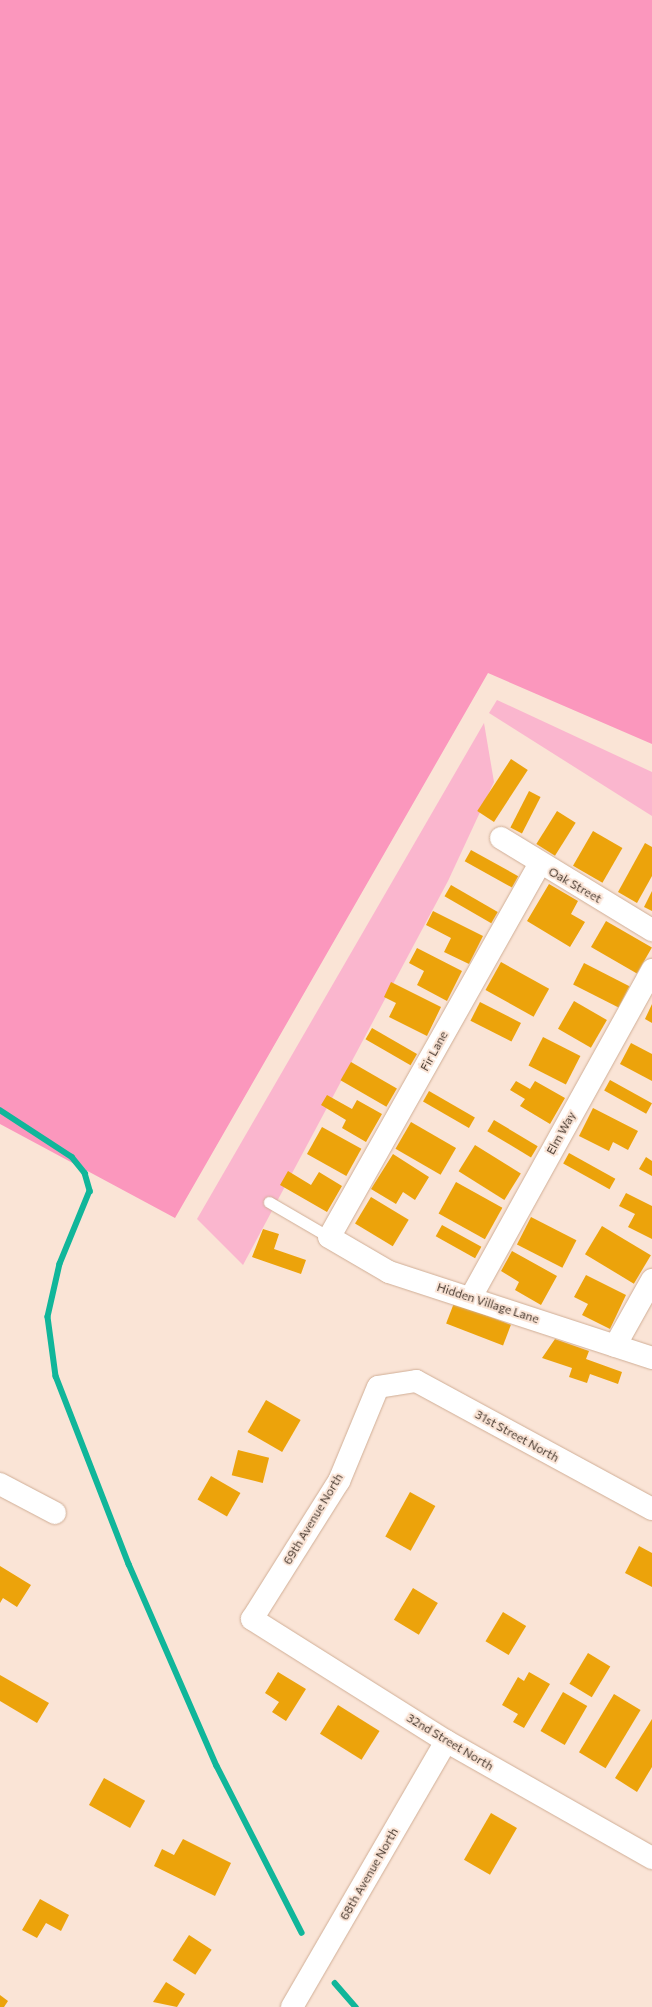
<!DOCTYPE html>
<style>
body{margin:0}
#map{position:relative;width:652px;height:2007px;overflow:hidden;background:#fae4d6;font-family:Commissioner,sans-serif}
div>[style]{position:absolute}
.green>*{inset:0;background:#fab6ce}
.forest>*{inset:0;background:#fb97bd}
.stream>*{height:5.5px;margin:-2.75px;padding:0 2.75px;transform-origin:2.75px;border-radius:2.75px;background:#10b69a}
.building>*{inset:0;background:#eca30b;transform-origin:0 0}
.roads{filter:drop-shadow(0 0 1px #d0ae96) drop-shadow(0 0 1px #d0ae96)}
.lane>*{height:11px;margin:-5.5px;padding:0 5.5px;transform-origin:5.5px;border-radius:5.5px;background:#fff}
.street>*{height:22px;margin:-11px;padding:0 11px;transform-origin:11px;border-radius:11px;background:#fff}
span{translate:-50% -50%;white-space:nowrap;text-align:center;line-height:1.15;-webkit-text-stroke:4px #fae4d6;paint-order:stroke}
.street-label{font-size:12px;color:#483a30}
</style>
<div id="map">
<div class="green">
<div style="clip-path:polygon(497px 700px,652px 772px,652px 816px,489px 713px)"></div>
<div style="clip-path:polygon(484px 723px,494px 782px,448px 881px,243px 1265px,197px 1219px)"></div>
</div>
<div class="forest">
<div style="clip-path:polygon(0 0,652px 0,652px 744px,488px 673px,175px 1218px,0 1124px)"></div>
</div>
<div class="stream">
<div style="left:0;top:1110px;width:86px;rotate:33.1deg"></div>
<div style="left:72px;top:1157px;width:21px;rotate:51deg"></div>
<div style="left:85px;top:1173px;width:19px;rotate:74deg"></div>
<div style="left:90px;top:1191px;width:79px;rotate:112.3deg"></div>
<div style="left:60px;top:1264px;width:54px;rotate:102.8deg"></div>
<div style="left:48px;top:1317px;width:60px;rotate:82.3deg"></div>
<div style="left:56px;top:1376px;width:202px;rotate:68.8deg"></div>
<div style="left:129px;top:1564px;width:220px;rotate:66.5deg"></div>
<div style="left:217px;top:1766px;width:187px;rotate:63deg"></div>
<div style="left:335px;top:1983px;width:32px;rotate:49deg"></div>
</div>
<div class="building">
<div style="left:511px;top:759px;width:20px;height:62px;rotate:33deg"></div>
<div style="left:529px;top:791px;width:13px;height:41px;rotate:27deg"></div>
<div style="left:557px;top:811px;width:22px;height:39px;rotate:32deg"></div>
<div style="left:593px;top:831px;width:34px;height:40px;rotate:30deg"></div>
<div style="clip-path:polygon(645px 843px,652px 847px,652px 876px,637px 903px,618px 892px)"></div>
<div style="left:471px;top:850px;width:54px;height:13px;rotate:29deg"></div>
<div style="clip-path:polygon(549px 884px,578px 901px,571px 914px,585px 922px,570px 947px,527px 921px)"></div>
<div style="left:451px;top:885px;width:54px;height:13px;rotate:30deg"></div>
<div style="clip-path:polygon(652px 891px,652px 911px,644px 907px)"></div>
<div style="clip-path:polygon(433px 911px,483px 936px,469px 964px,444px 952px,451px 938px,426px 925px)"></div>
<div style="left:606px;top:921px;width:53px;height:30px;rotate:30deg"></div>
<div style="clip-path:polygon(417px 948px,462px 971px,447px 1001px,417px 985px,424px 971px,409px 963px)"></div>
<div style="left:501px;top:962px;width:55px;height:32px;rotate:29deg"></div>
<div style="left:584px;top:963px;width:51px;height:24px;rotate:27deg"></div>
<div style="clip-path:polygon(391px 982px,441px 1007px,427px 1036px,389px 1017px,396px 1003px,384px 997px)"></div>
<div style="left:574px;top:1001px;width:38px;height:32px;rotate:30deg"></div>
<div style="left:480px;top:1002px;width:46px;height:21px;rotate:27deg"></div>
<div style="clip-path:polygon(652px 1004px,652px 1023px,645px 1019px)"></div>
<div style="left:372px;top:1028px;width:52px;height:13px;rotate:30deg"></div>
<div style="left:543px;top:1037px;width:42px;height:32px;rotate:27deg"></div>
<div style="clip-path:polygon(631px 1043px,652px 1054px,652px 1081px,620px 1064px)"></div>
<div style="left:351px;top:1062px;width:53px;height:21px;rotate:30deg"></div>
<div style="left:610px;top:1080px;width:48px;height:12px;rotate:29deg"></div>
<div style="clip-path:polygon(516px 1081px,530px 1089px,535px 1081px,565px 1098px,550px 1124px,520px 1106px,525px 1099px,510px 1090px)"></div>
<div style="left:429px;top:1091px;width:53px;height:12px;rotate:30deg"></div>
<div style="clip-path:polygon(327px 1095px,352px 1109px,357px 1100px,382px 1114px,366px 1142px,342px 1128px,346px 1120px,321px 1105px)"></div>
<div style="clip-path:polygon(593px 1108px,638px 1131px,628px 1150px,613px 1142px,609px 1151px,579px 1136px)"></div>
<div style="left:494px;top:1120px;width:51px;height:13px;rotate:31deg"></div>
<div style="left:411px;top:1122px;width:52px;height:31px;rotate:30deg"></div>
<div style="left:322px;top:1127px;width:45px;height:31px;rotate:29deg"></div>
<div style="left:475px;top:1145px;width:54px;height:31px;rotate:32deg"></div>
<div style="left:569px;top:1153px;width:53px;height:12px;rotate:29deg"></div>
<div style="clip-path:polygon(393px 1154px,429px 1177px,415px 1200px,403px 1192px,396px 1204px,371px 1189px)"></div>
<div style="clip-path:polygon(646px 1157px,652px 1161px,652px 1176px,639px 1169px)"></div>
<div style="clip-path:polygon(288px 1171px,311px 1185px,319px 1172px,342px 1186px,327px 1212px,280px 1185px)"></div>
<div style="left:456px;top:1182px;width:53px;height:36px;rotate:29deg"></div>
<div style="clip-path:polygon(626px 1193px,652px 1206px,652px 1239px,628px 1227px,635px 1214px,619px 1206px)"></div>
<div style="left:371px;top:1197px;width:44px;height:31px;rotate:31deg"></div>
<div style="left:531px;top:1217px;width:51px;height:31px;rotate:27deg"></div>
<div style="left:442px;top:1225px;width:45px;height:13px;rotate:29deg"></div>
<div style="left:602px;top:1226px;width:57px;height:33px;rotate:31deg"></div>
<div style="clip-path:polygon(263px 1229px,279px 1234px,274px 1249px,306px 1260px,301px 1274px,252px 1257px)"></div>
<div style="clip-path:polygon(512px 1251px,557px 1276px,541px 1305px,515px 1290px,519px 1282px,501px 1271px)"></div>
<div style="clip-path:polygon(586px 1275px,626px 1295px,610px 1329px,582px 1315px,588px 1304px,574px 1297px)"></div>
<div style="left:454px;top:1303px;width:61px;height:22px;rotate:21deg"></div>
<div style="clip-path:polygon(555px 1339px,589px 1351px,586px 1359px,622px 1372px,618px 1384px,590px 1374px,587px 1383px,569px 1377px,572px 1368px,542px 1358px)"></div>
<div style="left:266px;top:1400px;width:40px;height:37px;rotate:30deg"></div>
<div style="left:238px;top:1450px;width:32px;height:26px;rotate:14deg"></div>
<div style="left:211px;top:1476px;width:34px;height:27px;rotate:30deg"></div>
<div style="left:410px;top:1492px;width:29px;height:51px;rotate:29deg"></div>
<div style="clip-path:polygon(639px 1546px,652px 1553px,652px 1587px,625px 1573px)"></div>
<div style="clip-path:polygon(0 1566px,31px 1585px,17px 1607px,3px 1598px,0 1603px)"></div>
<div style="left:413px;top:1588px;width:29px;height:37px;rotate:31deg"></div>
<div style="left:503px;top:1612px;width:27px;height:34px;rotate:31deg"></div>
<div style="left:588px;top:1653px;width:26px;height:36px;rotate:31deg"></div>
<div style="clip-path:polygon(278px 1672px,306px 1689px,286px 1721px,272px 1712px,279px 1702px,265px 1693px)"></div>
<div style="clip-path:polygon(529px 1672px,550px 1684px,524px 1728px,513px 1722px,518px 1714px,502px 1705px,518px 1677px,524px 1681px)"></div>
<div style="clip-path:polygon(0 1675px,49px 1703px,37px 1723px,0 1701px)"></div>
<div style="left:563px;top:1692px;width:28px;height:45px;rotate:30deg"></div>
<div style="left:614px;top:1694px;width:31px;height:68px;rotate:31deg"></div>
<div style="left:338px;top:1705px;width:49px;height:34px;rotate:32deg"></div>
<div style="clip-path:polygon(652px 1719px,652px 1767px,637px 1792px,615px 1778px)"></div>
<div style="left:104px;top:1778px;width:47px;height:31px;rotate:29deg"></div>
<div style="left:491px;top:1813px;width:30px;height:54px;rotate:30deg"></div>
<div style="clip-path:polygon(183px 1839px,231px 1863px,215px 1896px,154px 1866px,162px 1849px,174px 1855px)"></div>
<div style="clip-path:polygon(40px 1899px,69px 1915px,61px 1931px,46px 1923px,37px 1938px,22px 1930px)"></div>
<div style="left:189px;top:1935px;width:27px;height:30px;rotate:33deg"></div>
<div style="clip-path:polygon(166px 1982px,185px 1994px,177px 2007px,153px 2002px)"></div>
<div style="clip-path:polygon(0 1995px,8px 2001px,4px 2007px,0 2007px)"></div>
</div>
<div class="roads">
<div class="lane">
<div style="left:269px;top:1202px;width:69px;rotate:30.3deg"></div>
</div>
<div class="street">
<div style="left:501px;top:838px;width:177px;rotate:31.4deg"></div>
<div style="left:539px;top:865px;width:427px;rotate:119.4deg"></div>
<div style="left:329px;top:1237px;width:69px;rotate:30.3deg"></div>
<div style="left:389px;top:1272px;width:277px;rotate:18.1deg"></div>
<div style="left:471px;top:1297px;width:374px;rotate:-61deg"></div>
<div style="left:615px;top:1346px;width:76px;rotate:-60.7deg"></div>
<div style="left:0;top:1484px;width:62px;rotate:27.8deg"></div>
<div style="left:652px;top:1509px;width:268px;rotate:-151.5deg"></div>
<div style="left:416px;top:1381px;width:38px;rotate:171deg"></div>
<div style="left:378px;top:1387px;width:102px;rotate:112.5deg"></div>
<div style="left:339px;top:1481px;width:163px;rotate:122.2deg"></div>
<div style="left:252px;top:1619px;width:229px;rotate:32.2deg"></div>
<div style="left:446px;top:1741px;width:237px;rotate:29.6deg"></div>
<div style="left:292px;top:2007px;width:307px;rotate:-59.9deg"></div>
</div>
</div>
<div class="street-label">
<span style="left:575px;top:885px;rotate:30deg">Oak Street</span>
<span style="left:434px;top:1051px;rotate:-61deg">Fir Lane</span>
<span style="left:561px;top:1133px;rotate:-61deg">Elm Way</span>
<span style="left:488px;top:1303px;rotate:18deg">Hidden Village Lane</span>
<span style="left:517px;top:1436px;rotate:29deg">31st Street North</span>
<span style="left:313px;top:1519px;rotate:-59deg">69th Avenue North</span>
<span style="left:450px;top:1742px;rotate:31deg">32nd Street North</span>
<span style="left:369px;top:1874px;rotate:-60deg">68th Avenue North</span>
</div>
</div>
